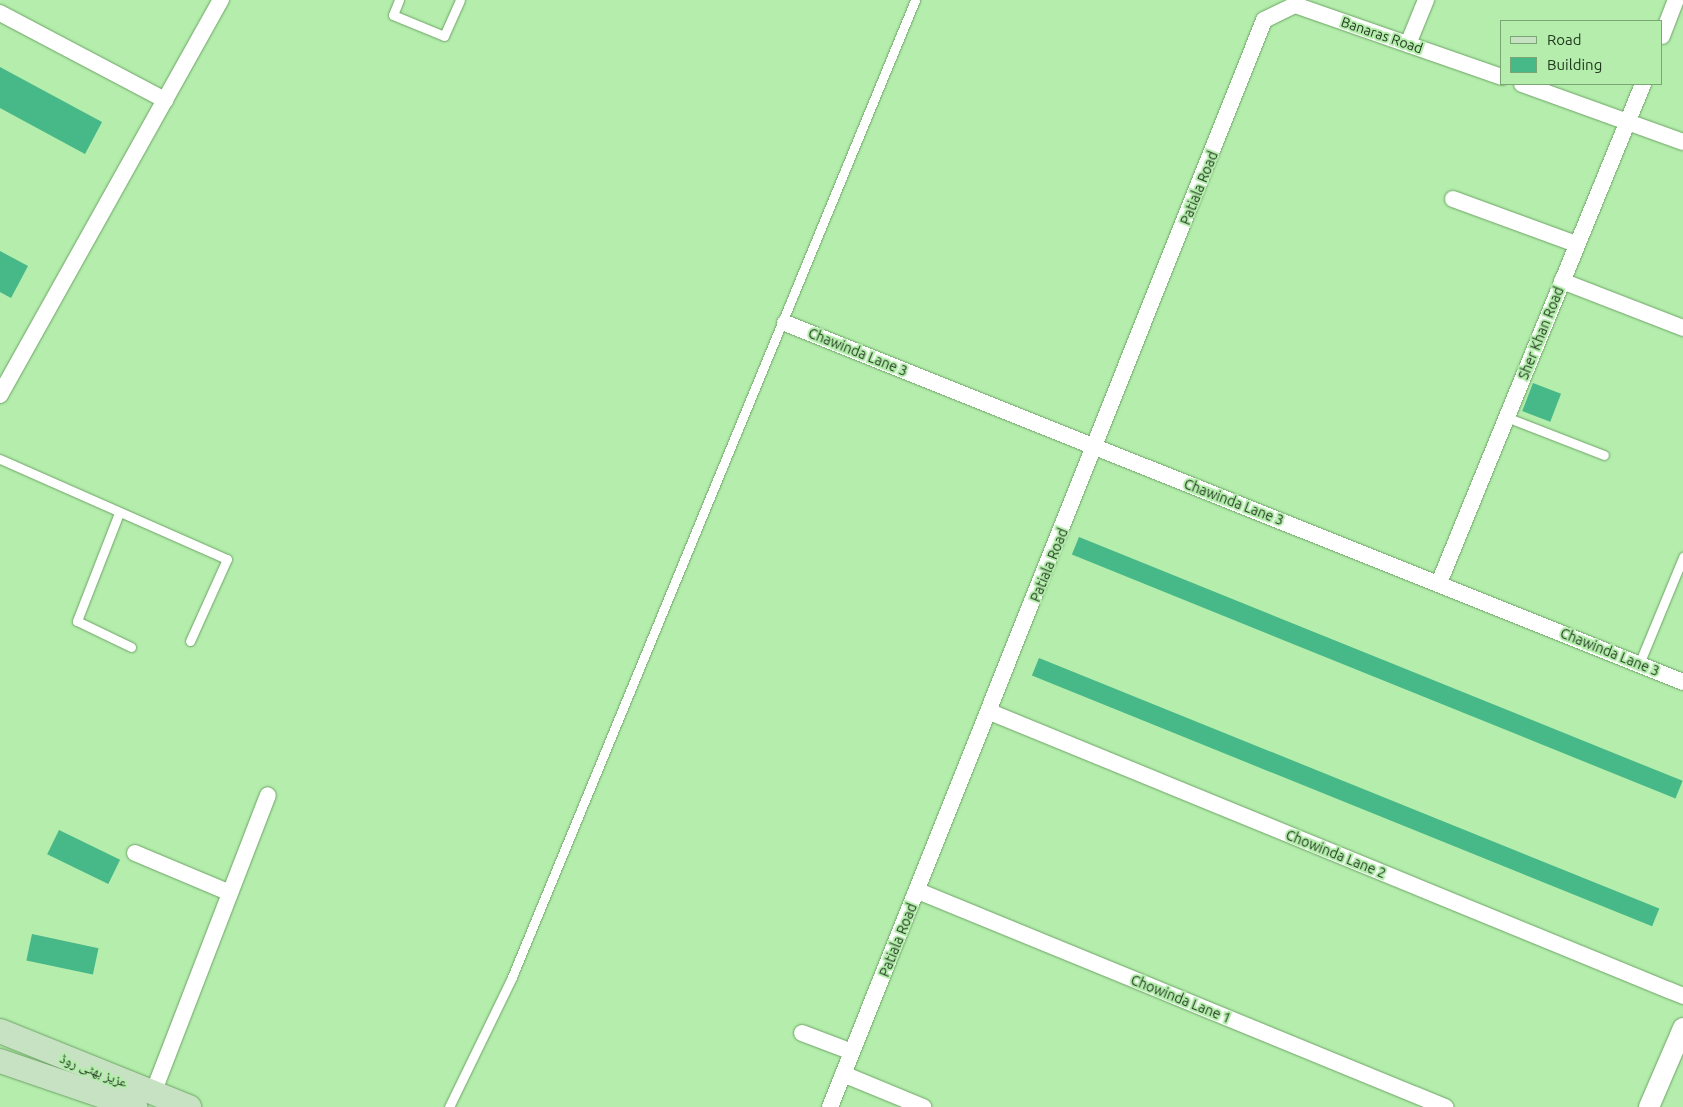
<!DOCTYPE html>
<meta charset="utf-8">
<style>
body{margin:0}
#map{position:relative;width:1683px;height:1107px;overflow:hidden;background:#b4edac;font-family:Ubuntu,"Noto Naskh Arabic",sans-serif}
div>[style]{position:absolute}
.building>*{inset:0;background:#47b887;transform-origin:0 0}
.roads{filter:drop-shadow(0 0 1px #6da365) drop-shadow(0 0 1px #6da365)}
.service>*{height:9px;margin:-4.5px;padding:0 4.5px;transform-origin:4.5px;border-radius:4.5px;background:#fff}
.minor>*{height:16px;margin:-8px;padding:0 8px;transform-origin:8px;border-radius:8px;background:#fff}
.tertiary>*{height:20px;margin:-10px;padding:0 10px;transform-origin:10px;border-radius:10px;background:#fff}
.secondary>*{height:24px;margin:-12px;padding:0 12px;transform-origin:12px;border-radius:12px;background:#c7e2c3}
span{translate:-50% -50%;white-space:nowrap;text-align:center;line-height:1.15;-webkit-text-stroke:4px #b4edac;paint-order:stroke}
.street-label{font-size:14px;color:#22391f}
.legend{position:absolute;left:1500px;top:20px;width:162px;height:65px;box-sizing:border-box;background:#b4edac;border:1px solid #7aa574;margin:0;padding:6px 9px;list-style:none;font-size:15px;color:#22391f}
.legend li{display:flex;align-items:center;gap:10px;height:25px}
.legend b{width:25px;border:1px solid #7aa574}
</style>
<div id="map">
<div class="building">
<div style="clip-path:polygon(0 67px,102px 122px,85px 154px,0 108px)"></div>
<div style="clip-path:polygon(0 251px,28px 266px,11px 298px,0 292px)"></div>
<div style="left:1533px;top:383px;width:30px;height:30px;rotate:21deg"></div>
<div style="left:1079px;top:537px;width:651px;height:19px;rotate:22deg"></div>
<div style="left:1039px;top:658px;width:669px;height:19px;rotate:22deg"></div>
<div style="left:59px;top:830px;width:68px;height:27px;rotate:26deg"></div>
<div style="left:32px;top:934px;width:68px;height:27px;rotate:12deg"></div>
</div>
<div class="roads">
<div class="service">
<div style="left:399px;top:0;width:16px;rotate:112deg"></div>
<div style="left:393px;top:15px;width:55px;rotate:22.4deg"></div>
<div style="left:444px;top:36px;width:39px;rotate:-66deg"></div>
<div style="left:1506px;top:417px;width:105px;rotate:21.2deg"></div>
<div style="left:0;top:459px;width:248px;rotate:23.8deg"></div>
<div style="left:227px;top:559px;width:90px;rotate:114.3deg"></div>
<div style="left:119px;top:513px;width:116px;rotate:111.3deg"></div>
<div style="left:77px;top:621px;width:60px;rotate:25.7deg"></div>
<div style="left:1639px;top:664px;width:116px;rotate:-67.6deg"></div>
<div style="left:449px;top:1107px;width:144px;rotate:-64.1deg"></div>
<div style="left:512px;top:977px;width:1057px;rotate:-67.58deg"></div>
</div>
<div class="minor">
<div style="left:0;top:13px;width:187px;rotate:27.8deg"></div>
<div style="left:1662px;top:36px;width:39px;rotate:-69deg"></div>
<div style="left:1408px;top:44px;width:48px;rotate:-67.8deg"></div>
<div style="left:1522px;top:84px;width:171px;rotate:19.8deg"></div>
<div style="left:1453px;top:199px;width:131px;rotate:20.1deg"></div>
<div style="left:1562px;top:281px;width:130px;rotate:21.2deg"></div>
<div style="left:785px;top:323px;width:967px;rotate:21.79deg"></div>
<div style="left:0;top:395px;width:453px;rotate:-60.8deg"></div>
<div style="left:1439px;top:583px;width:539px;rotate:-67.76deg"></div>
<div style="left:990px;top:712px;width:749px;rotate:22.28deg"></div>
<div style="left:135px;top:853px;width:103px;rotate:22.8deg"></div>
<div style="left:918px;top:891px;width:570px;rotate:22.29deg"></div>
<div style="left:802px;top:1033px;width:53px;rotate:20.8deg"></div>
<div style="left:843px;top:1074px;width:87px;rotate:22.4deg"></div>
<div style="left:153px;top:1093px;width:319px;rotate:-68.9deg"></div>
<div style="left:830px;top:1107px;width:1170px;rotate:-68.23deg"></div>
<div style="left:1264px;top:20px;width:34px;rotate:-26deg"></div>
<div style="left:1295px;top:5px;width:219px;rotate:19.2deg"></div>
</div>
<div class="tertiary">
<div style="left:1649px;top:1107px;width:86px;rotate:-66.7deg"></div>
</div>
<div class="secondary">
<div style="left:0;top:1031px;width:204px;rotate:21.9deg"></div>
<div style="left:0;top:1061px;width:143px;rotate:18.8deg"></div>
</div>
</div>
<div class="street-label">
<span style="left:1382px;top:35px;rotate:19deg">Banaras Road</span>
<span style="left:1199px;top:188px;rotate:-68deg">Patiala Road</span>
<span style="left:1541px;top:333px;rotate:-68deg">Sher Khan Road</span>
<span style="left:858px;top:352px;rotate:22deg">Chawinda Lane 3</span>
<span style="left:1234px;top:502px;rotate:21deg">Chawinda Lane 3</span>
<span style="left:1049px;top:565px;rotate:-68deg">Patiala Road</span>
<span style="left:1610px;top:652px;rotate:22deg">Chawinda Lane 3</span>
<span style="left:1336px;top:854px;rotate:22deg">Chowinda Lane 2</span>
<span style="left:898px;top:940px;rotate:-68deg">Patiala Road</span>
<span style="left:1181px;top:999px;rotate:22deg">Chowinda Lane 1</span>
<span style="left:94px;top:1070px;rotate:21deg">عزیز بھٹی روڈ</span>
</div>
<ul class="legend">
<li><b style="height:6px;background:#c7e2c3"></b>Road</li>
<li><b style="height:14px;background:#47b887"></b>Building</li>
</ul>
</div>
